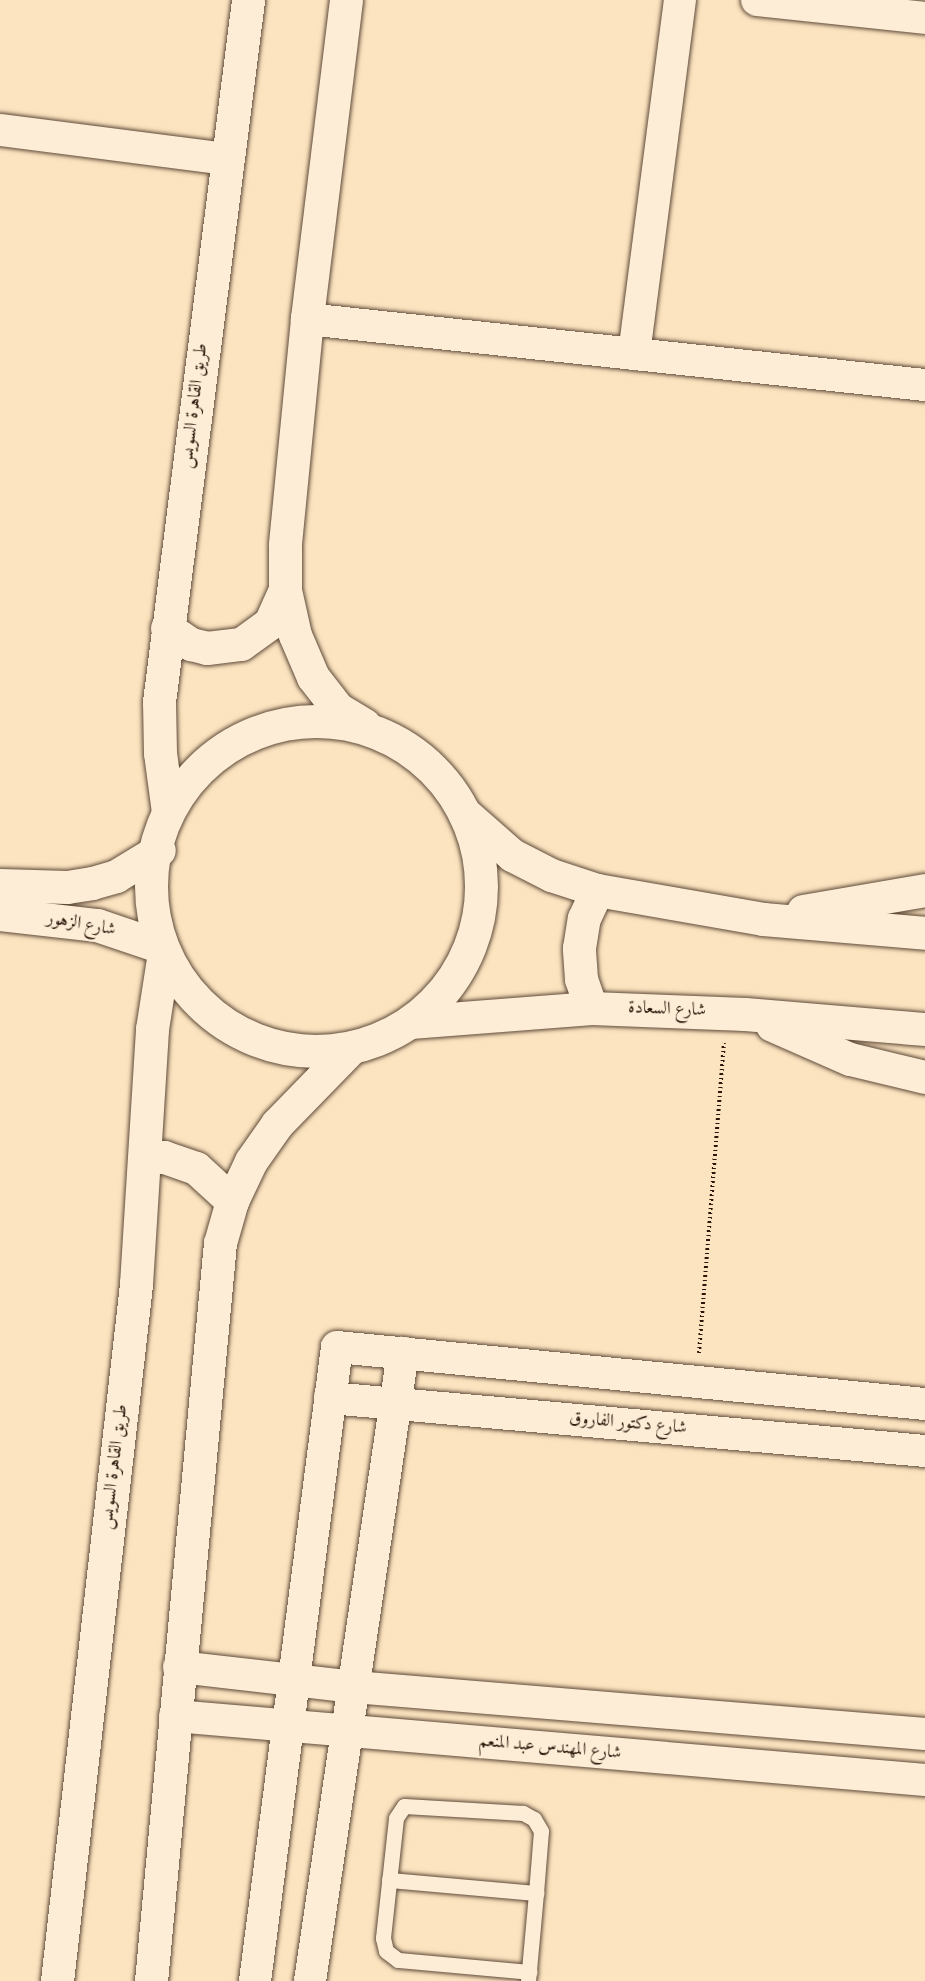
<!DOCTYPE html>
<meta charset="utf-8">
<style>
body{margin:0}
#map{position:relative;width:925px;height:1981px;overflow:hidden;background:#fce4c0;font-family:"IM FELL English",Amiri,serif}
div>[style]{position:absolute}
.path>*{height:4px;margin-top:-2px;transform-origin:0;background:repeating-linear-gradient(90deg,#2b160a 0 1.5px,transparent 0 4.5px)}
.roads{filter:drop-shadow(0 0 2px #5f4a38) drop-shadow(0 0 2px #5f4a38)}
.service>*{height:15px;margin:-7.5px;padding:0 7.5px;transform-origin:7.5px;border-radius:7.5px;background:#fdedd6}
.minor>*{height:32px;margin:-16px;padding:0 16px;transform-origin:16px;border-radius:16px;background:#fdedd6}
.tertiary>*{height:33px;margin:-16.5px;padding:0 16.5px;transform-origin:16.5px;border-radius:16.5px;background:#fdedd6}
.secondary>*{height:33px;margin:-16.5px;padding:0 16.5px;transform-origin:16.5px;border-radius:16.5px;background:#fdedd6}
.secondary>.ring{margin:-16.5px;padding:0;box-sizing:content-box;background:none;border:33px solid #fdedd6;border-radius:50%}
span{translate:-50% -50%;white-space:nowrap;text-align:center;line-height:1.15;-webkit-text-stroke:4.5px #fdedd6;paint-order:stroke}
.street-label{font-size:18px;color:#2b160a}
</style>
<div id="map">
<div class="path">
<div style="left:699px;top:1353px;width:311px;rotate:-85.4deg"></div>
</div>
<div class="roads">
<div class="service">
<div style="left:389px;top:1880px;width:148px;rotate:5.1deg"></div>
<div style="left:528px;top:1981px;width:88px;rotate:-84.8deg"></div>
<div style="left:536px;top:1893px;width:62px;rotate:-85.4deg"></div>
<div style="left:541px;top:1831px;width:14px;rotate:-120deg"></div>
<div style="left:534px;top:1819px;width:13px;rotate:-151deg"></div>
<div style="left:523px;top:1813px;width:119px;rotate:-176.6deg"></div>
<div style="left:404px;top:1806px;width:14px;rotate:124deg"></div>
<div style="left:396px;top:1818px;width:121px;rotate:96.2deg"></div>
<div style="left:383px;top:1938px;width:13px;rotate:77deg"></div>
<div style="left:386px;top:1951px;width:15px;rotate:37deg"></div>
<div style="left:398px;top:1960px;width:132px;rotate:5.2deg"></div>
</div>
<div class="minor">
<div style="left:757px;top:0;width:169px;rotate:6.1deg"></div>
<div style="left:0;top:130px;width:229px;rotate:7.3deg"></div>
<div style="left:307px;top:319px;width:622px;rotate:6.1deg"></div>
<div style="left:634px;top:354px;width:357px;rotate:-82.6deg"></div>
<div style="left:330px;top:1398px;width:597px;rotate:5.09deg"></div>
<div style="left:179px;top:1667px;width:176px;rotate:6.5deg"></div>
<div style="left:354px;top:1687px;width:573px;rotate:4.71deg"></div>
<div style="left:175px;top:1716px;width:753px;rotate:4.88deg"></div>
<div style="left:255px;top:1981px;width:639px;rotate:-82.63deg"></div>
<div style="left:337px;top:1347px;width:591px;rotate:5.54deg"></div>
<div style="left:310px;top:1981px;width:635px;rotate:-81.58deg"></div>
</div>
<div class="tertiary">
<div style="left:464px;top:813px;width:64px;rotate:41.2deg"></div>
<div style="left:512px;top:855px;width:44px;rotate:27.1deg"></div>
<div style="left:551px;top:875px;width:48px;rotate:18.1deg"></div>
<div style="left:597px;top:890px;width:169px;rotate:9.9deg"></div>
<div style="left:763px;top:919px;width:163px;rotate:4.9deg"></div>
<div style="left:0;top:885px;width:67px;rotate:1.7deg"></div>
<div style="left:67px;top:887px;width:25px;rotate:-9deg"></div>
<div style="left:92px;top:883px;width:25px;rotate:-16deg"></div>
<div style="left:116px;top:876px;width:50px;rotate:-31.2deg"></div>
<div style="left:803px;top:911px;width:124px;rotate:-9.8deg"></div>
<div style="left:0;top:914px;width:98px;rotate:6.5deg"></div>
<div style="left:97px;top:925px;width:65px;rotate:18.7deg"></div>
<div style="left:591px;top:1008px;width:31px;rotate:-109deg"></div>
<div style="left:581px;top:979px;width:31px;rotate:-94deg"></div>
<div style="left:579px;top:948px;width:30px;rotate:-81deg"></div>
<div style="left:584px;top:918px;width:31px;rotate:-65deg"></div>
<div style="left:410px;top:1022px;width:182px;rotate:-4.4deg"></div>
<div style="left:591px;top:1008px;width:154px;rotate:2.2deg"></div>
<div style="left:745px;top:1014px;width:181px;rotate:4.8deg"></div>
<div style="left:772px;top:1025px;width:85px;rotate:23.6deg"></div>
<div style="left:850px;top:1059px;width:77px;rotate:13.5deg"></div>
</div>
<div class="secondary">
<div style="left:346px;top:0;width:321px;rotate:97deg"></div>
<div style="left:307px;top:319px;width:227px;rotate:95.6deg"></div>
<div style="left:285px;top:545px;width:45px;rotate:90deg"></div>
<div style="left:285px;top:590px;width:46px;rotate:77.5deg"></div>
<div style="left:295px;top:635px;width:46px;rotate:66.8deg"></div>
<div style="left:313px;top:677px;width:41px;rotate:52deg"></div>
<div style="left:338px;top:709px;width:31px;rotate:31deg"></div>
<div style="left:167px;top:628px;width:29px;rotate:34deg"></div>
<div style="left:191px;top:644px;width:16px;rotate:14deg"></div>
<div style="left:207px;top:648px;width:34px;rotate:-7deg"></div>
<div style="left:241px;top:644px;width:36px;rotate:-36deg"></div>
<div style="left:270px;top:623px;width:36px;rotate:-66deg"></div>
<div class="ring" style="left:151px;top:721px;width:297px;height:297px"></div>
<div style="left:168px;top:812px;width:60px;rotate:-97.7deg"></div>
<div style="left:160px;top:753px;width:51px;rotate:-91.1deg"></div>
<div style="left:159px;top:702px;width:708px;rotate:-82.77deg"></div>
<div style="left:146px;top:1157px;width:18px"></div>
<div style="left:164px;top:1157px;width:34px;rotate:19deg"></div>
<div style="left:196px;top:1168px;width:49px;rotate:42.5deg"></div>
<div style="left:57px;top:1981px;width:701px;rotate:-83.53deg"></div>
<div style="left:136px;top:1284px;width:256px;rotate:-86.4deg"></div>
<div style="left:152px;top:1029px;width:78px;rotate:-81.1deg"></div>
<div style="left:151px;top:1981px;width:741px;rotate:-84.66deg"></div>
<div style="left:220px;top:1243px;width:44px;rotate:-74.1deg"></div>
<div style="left:232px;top:1201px;width:44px;rotate:-64.6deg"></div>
<div style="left:251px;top:1161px;width:45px;rotate:-54.9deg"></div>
<div style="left:277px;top:1124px;width:106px;rotate:-45.8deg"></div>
</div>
</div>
<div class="street-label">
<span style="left:195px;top:406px;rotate:-83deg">طريق القاهرة السويس</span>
<span style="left:81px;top:925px;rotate:10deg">شارع الزهور</span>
<span style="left:667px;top:1010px;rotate:2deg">شارع السعادة</span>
<span style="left:628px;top:1424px;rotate:5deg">شارع دكتور الفاروق</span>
<span style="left:115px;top:1467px;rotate:-83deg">طريق القاهرة السويس</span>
<span style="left:550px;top:1748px;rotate:5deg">شارع المهندس عبد المنعم</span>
</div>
</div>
